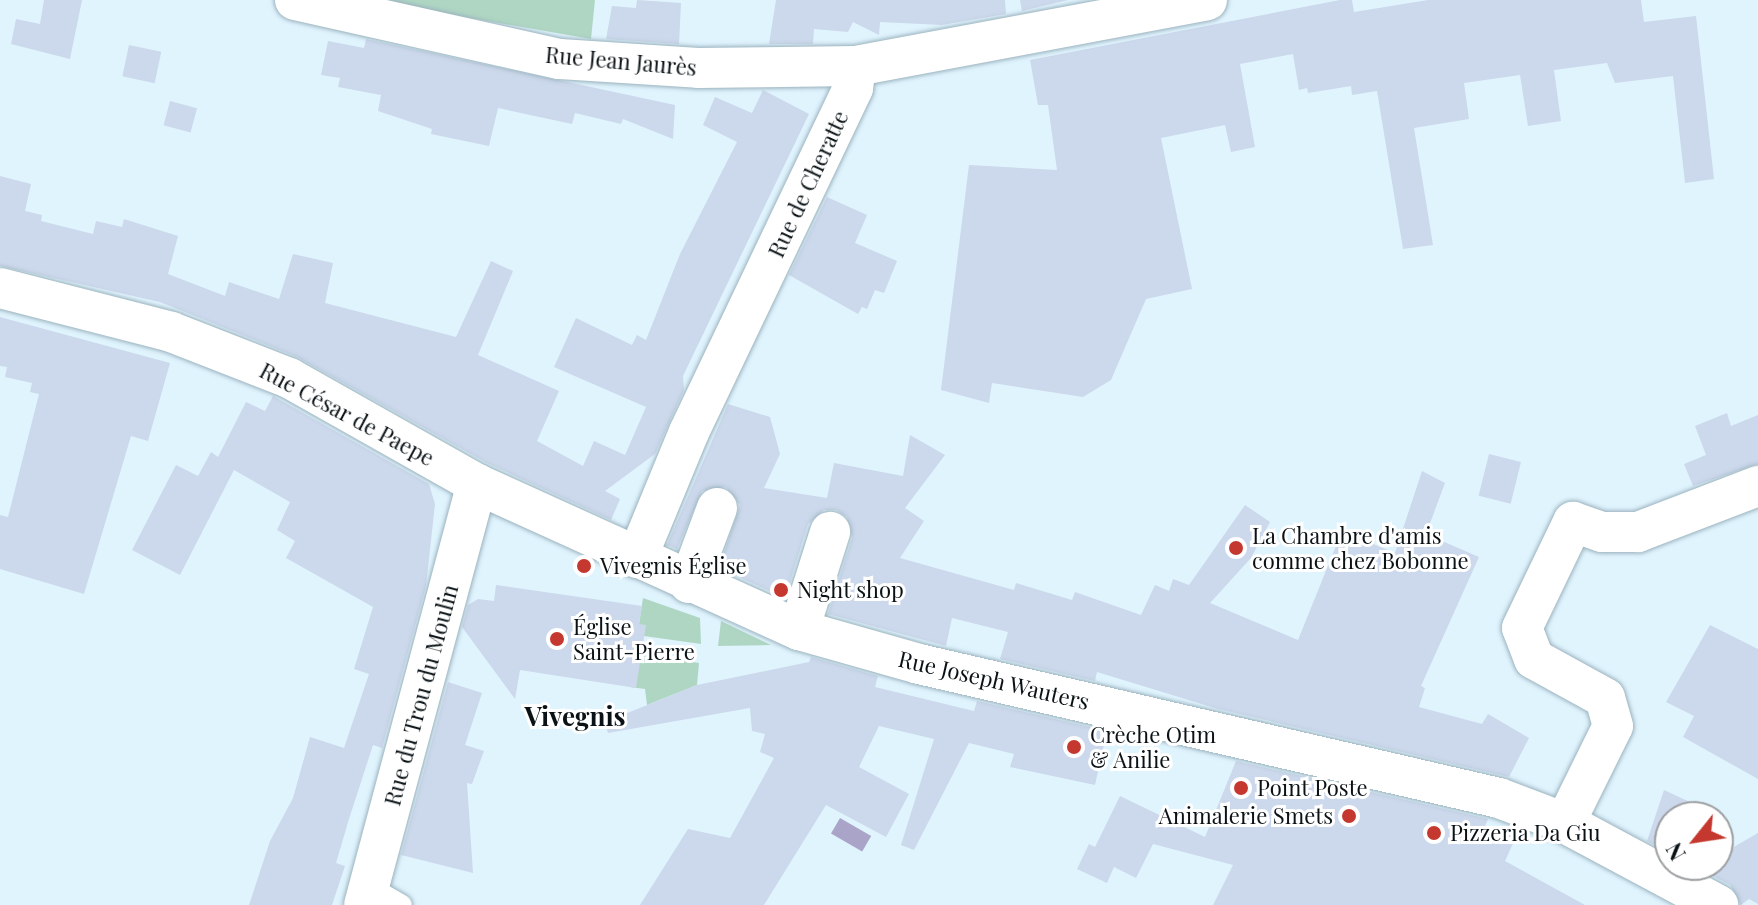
<!DOCTYPE html>
<meta charset="utf-8">
<style>
body{margin:0}
#map{position:relative;width:1758px;height:905px;overflow:hidden;background:#e0f4fe;font-family:"Playfair Display",serif}
div>[style]{position:absolute}
.green>*{inset:0;background:#afd6c3}
.water>*{inset:0;background:#aaa4c8;transform-origin:0 0}
.building>*{inset:0;background:#ccd8ec;transform-origin:0 0}
.roads{filter:drop-shadow(0 0 2px #9bb3be) drop-shadow(0 0 2px #9bb3be)}
.service>*{height:20px;margin:-10px;padding:0 10px;transform-origin:10px;border-radius:10px;background:#fff}
.minor>*{height:40px;margin:-20px;padding:0 20px;transform-origin:20px;border-radius:20px;background:#fff}
.dots>*{width:22px;height:22px;translate:-50% -50%;box-sizing:border-box;border:4px solid #fff;border-radius:50%}
span{translate:-50% -50%;white-space:nowrap;text-align:center;line-height:1.15;-webkit-text-stroke:6px #fff;paint-order:stroke}
.street-label{font-size:22px;color:#0a1216}
.poi-label{font-size:22px;color:#0a1216}
.left{translate:0 -50%;text-align:left}
.right{translate:-100% -50%;text-align:right}
.quarter-label{font-size:26px;color:#0a1216;font-weight:700}
.north{position:absolute;left:1654px;top:801px;width:80px;height:80px;box-sizing:border-box;background:#fff;border:2px solid #9da0a2;border-radius:50%;rotate:240deg;font-size:22px;font-weight:700;line-height:32px;text-align:center;color:#0a1216}
.north::after{content:'';display:block;margin:auto;width:28px;height:36px;background:#c5382f;clip-path:polygon(50% 0,100% 100%,50% 72%,0 100%)}
</style>
<div id="map">
<div class="green">
<div style="clip-path:polygon(366px 0,595px 0,591px 39px)"></div>
<div style="clip-path:polygon(643px 598px,700px 618px,701px 644px,644px 636px,639px 624px)"></div>
<div style="clip-path:polygon(721px 621px,771px 645px,718px 646px)"></div>
<div style="clip-path:polygon(641px 654px,699px 663px,697px 685px,647px 705px,645px 689px,630px 687px)"></div>
</div>
<div class="water">
<div style="left:840px;top:818px;width:36px;height:18px;rotate:30deg"></div>
</div>
<div class="building">
<div style="clip-path:polygon(44px 0,82px 0,70px 59px,11px 44px,16px 19px,40px 24px)"></div>
<div style="clip-path:polygon(637px 0,681px 3px,679px 44px,606px 39px,612px 6px,636px 8px)"></div>
<div style="clip-path:polygon(776px 0,1005px 0,1006px 14px,942px 25px,880px 22px,879px 35px,853px 22px,848px 32px,814px 29px,813px 44px,769px 44px)"></div>
<div style="clip-path:polygon(1020px 0,1068px 0,1022px 11px)"></div>
<div style="clip-path:polygon(1340px 0,1352px 0,1354px 12px,1428px 0,1641px 0,1644px 22px,1696px 16px,1714px 179px,1685px 183px,1673px 76px,1615px 83px,1607px 63px,1554px 70px,1561px 121px,1528px 126px,1520px 75px,1464px 83px,1469px 119px,1414px 128px,1433px 245px,1403px 249px,1377px 91px,1352px 95px,1351px 86px,1308px 93px,1307px 88px,1299px 90px,1293px 54px,1240px 64px,1255px 147px,1231px 152px,1225px 125px,1161px 138px,1192px 289px,1146px 299px,1111px 380px,1083px 397px,992px 383px,989px 403px,941px 390px,969px 165px,1057px 170px,1048px 105px,1038px 105px,1030px 60px)"></div>
<div style="clip-path:polygon(366px 39px,675px 105px,673px 139px,623px 119px,621px 124px,575px 113px,572px 124px,498px 108px,489px 146px,431px 134px,432px 129px,378px 111px,381px 95px,338px 87px,340px 78px,321px 75px,328px 41px,364px 48px)"></div>
<div style="left:129px;top:45px;width:33px;height:32px;rotate:12deg"></div>
<div style="clip-path:polygon(763px 90px,809px 114px,683px 376px,684px 390px,655px 454px,605px 491px,620px 499px,611px 520px,487px 463px,297px 357px,160px 302px,0 266px,0 176px,31px 184px,25px 211px,42px 215px,41px 221px,93px 234px,96px 221px,122px 227px,124px 219px,178px 236px,168px 274px,225px 296px,229px 282px,279px 299px,293px 254px,333px 263px,325px 303px,456px 337px,491px 261px,513px 271px,478px 355px,559px 391px,537px 441px,583px 466px,594px 441px,625px 455px,646px 407px,554px 367px,576px 318px,632px 345px,637px 335px,646px 340px,680px 254px,737px 142px,703px 125px,715px 97px,752px 113px)"></div>
<div style="left:170px;top:101px;width:28px;height:25px;rotate:15deg"></div>
<div style="clip-path:polygon(827px 197px,867px 215px,855px 243px,897px 261px,884px 293px,875px 290px,867px 309px,862px 307px,858px 314px,789px 275px)"></div>
<div style="clip-path:polygon(0 317px,170px 363px,148px 441px,131px 436px,84px 594px,0 569px,0 515px,8px 517px,39px 394px,30px 392px,32px 383px,5px 377px,7px 367px,0 366px)"></div>
<div style="clip-path:polygon(273px 396px,429px 484px,435px 504px,426px 586px,382px 748px,373px 745px,349px 819px,336px 863px,345px 866px,332px 905px,249px 905px,270px 841px,293px 798px,310px 737px,344px 748px,369px 674px,354px 669px,373px 607px,286px 558px,295px 541px,277px 530px,290px 502px,234px 470px,180px 575px,132px 550px,176px 465px,198px 476px,211px 452px,218px 457px,246px 402px,265px 411px)"></div>
<div style="clip-path:polygon(728px 404px,770px 417px,780px 454px,764px 488px,827px 498px,834px 463px,903px 476px,910px 435px,945px 455px,905px 508px,924px 521px,900px 558px,1014px 590px,1016px 583px,1072px 600px,1075px 592px,1141px 615px,1155px 585px,1169px 591px,1173px 579px,1189px 585px,1245px 505px,1270px 522px,1251px 558px,1210px 603px,1298px 640px,1342px 531px,1395px 553px,1422px 471px,1445px 483px,1426px 534px,1479px 557px,1421px 686px,1425px 688px,1419px 707px,1482px 724px,1488px 714px,1529px 738px,1509px 777px,1218px 709px,1097px 672px,1095px 681px,1000px 659px,1008px 632px,952px 618px,946px 646px,828px 614px,852px 538px,847px 517px,836px 510px,824px 510px,808px 524px,785px 598px,719px 568px,740px 505px,726px 487px,702px 491px,677px 549px,667px 545px)"></div>
<div style="clip-path:polygon(1727px 413px,1731px 426px,1758px 415px,1758px 464px,1693px 486px,1684px 464px,1706px 455px,1695px 426px)"></div>
<div style="left:1489px;top:454px;width:33px;height:43px;rotate:14deg"></div>
<div style="clip-path:polygon(496px 585px,642px 606px,639px 624px,646px 625px,636px 688px,520px 670px,515px 699px,462px 627px,468px 605px,478px 599px,494px 601px)"></div>
<div style="clip-path:polygon(1710px 625px,1758px 649px,1758px 779px,1683px 737px,1694px 716px,1666px 702px)"></div>
<div style="clip-path:polygon(811px 657px,878px 676px,875px 687px,974px 711px,977px 701px,1107px 731px,1095px 785px,1010px 767px,1014px 754px,969px 743px,914px 850px,901px 845px,934px 739px,879px 726px,859px 767px,909px 794px,886px 837px,826px 805px,764px 905px,640px 905px,688px 829px,730px 838px,774px 758px,760px 752px,765px 734px,752px 731px,750px 708px,608px 733px,605px 722px,697px 685px,809px 662px)"></div>
<div style="clip-path:polygon(448px 682px,482px 693px,465px 745px,484px 751px,472px 784px,467px 783px,473px 873px,401px 855px)"></div>
<div style="clip-path:polygon(1236px 761px,1488px 819px,1485px 826px,1516px 837px,1505px 861px,1585px 905px,1213px 905px,1233px 865px,1153px 844px,1136px 878px,1114px 867px,1107px 883px,1077px 869px,1089px 844px,1095px 847px,1120px 796px,1205px 837px)"></div>
<div style="clip-path:polygon(1664px 790px,1720px 816px,1670px 817px,1670px 853px,1647px 841px)"></div>
<div style="clip-path:polygon(1758px 833px,1758px 904px,1749px 899px,1741px 905px,1730px 885px,1698px 868px,1718px 865px,1718px 856px)"></div>
</div>
<div class="roads">
<div class="service">
<div style="left:369px;top:886px;width:38px;rotate:30deg"></div>
</div>
<div class="minor">
<div style="left:295px;top:0;width:271px;rotate:12.6deg"></div>
<div style="left:560px;top:59px;width:138px;rotate:3.7deg"></div>
<div style="left:698px;top:68px;width:158px;rotate:-0.7deg"></div>
<div style="left:856px;top:66px;width:357px;rotate:-10.6deg"></div>
<div style="left:0;top:288px;width:177px;rotate:14.4deg"></div>
<div style="left:171px;top:332px;width:127px;rotate:21.3deg"></div>
<div style="left:289px;top:378px;width:216px;rotate:29.4deg"></div>
<div style="left:477px;top:484px;width:354px;rotate:24.4deg"></div>
<div style="left:799px;top:630px;width:125px;rotate:15.8deg"></div>
<div style="left:919px;top:664px;width:595px;rotate:13.01deg"></div>
<div style="left:1499px;top:798px;width:71px;rotate:20.7deg"></div>
<div style="left:1565px;top:823px;width:174px;rotate:28.2deg"></div>
<div style="left:637px;top:558px;width:136px;rotate:-67.6deg"></div>
<div style="left:689px;top:432px;width:381px;rotate:-64.5deg"></div>
<div style="left:853px;top:88px;width:22px;rotate:-82deg"></div>
<div style="left:689px;top:583px;width:80px;rotate:-69.5deg"></div>
<div style="left:799px;top:630px;width:103px;rotate:-72.4deg"></div>
<div style="left:1565px;top:823px;width:108px;rotate:-63.7deg"></div>
<div style="left:1613px;top:726px;width:29px;rotate:-106deg"></div>
<div style="left:1605px;top:698px;width:81px;rotate:-151.2deg"></div>
<div style="left:1534px;top:659px;width:33px;rotate:-111deg"></div>
<div style="left:1522px;top:628px;width:118px;rotate:-64.3deg"></div>
<div style="left:1573px;top:522px;width:31px;rotate:19deg"></div>
<div style="left:1602px;top:532px;width:36px"></div>
<div style="left:1638px;top:532px;width:129px;rotate:-21deg"></div>
<div style="left:364px;top:905px;width:436px;rotate:-75deg"></div>
</div>
</div>
<div class="dots">
<div style="left:1236px;top:548px;background:#c5382f"></div>
<div style="left:584px;top:566px;background:#c5382f"></div>
<div style="left:781px;top:590px;background:#c5382f"></div>
<div style="left:557px;top:639px;background:#c5382f"></div>
<div style="left:1074px;top:747px;background:#c5382f"></div>
<div style="left:1241px;top:788px;background:#c5382f"></div>
<div style="left:1349px;top:816px;background:#c5382f"></div>
<div style="left:1434px;top:833px;background:#c5382f"></div>
</div>
<div class="street-label">
<span style="left:621px;top:61px;rotate:5deg">Rue Jean Jaurès</span>
<span style="left:808px;top:184px;rotate:-65deg">Rue de Cheratte</span>
<span style="left:347px;top:414px;rotate:28deg">Rue César de Paepe</span>
<span style="left:994px;top:680px;rotate:13deg">Rue Joseph Wauters</span>
<span style="left:421px;top:695px;rotate:-75deg">Rue du Trou du Moulin</span>
</div>
<div class="poi-label">
<span class="left" style="left:1252px;top:548px">La Chambre d'amis<br>comme chez Bobonne</span>
<span class="left" style="left:600px;top:566px">Vivegnis Église</span>
<span class="left" style="left:797px;top:590px">Night shop</span>
<span class="left" style="left:573px;top:639px">Église<br>Saint-Pierre</span>
<span class="left" style="left:1090px;top:747px">Crèche Otim<br>&amp; Anilie</span>
<span class="left" style="left:1257px;top:788px">Point Poste</span>
<span class="right" style="left:1333px;top:816px">Animalerie Smets</span>
<span class="left" style="left:1450px;top:833px">Pizzeria Da Giu</span>
</div>
<div class="quarter-label">
<span style="left:575px;top:716px">Vivegnis</span>
</div>
<div class="north">N</div>
</div>
